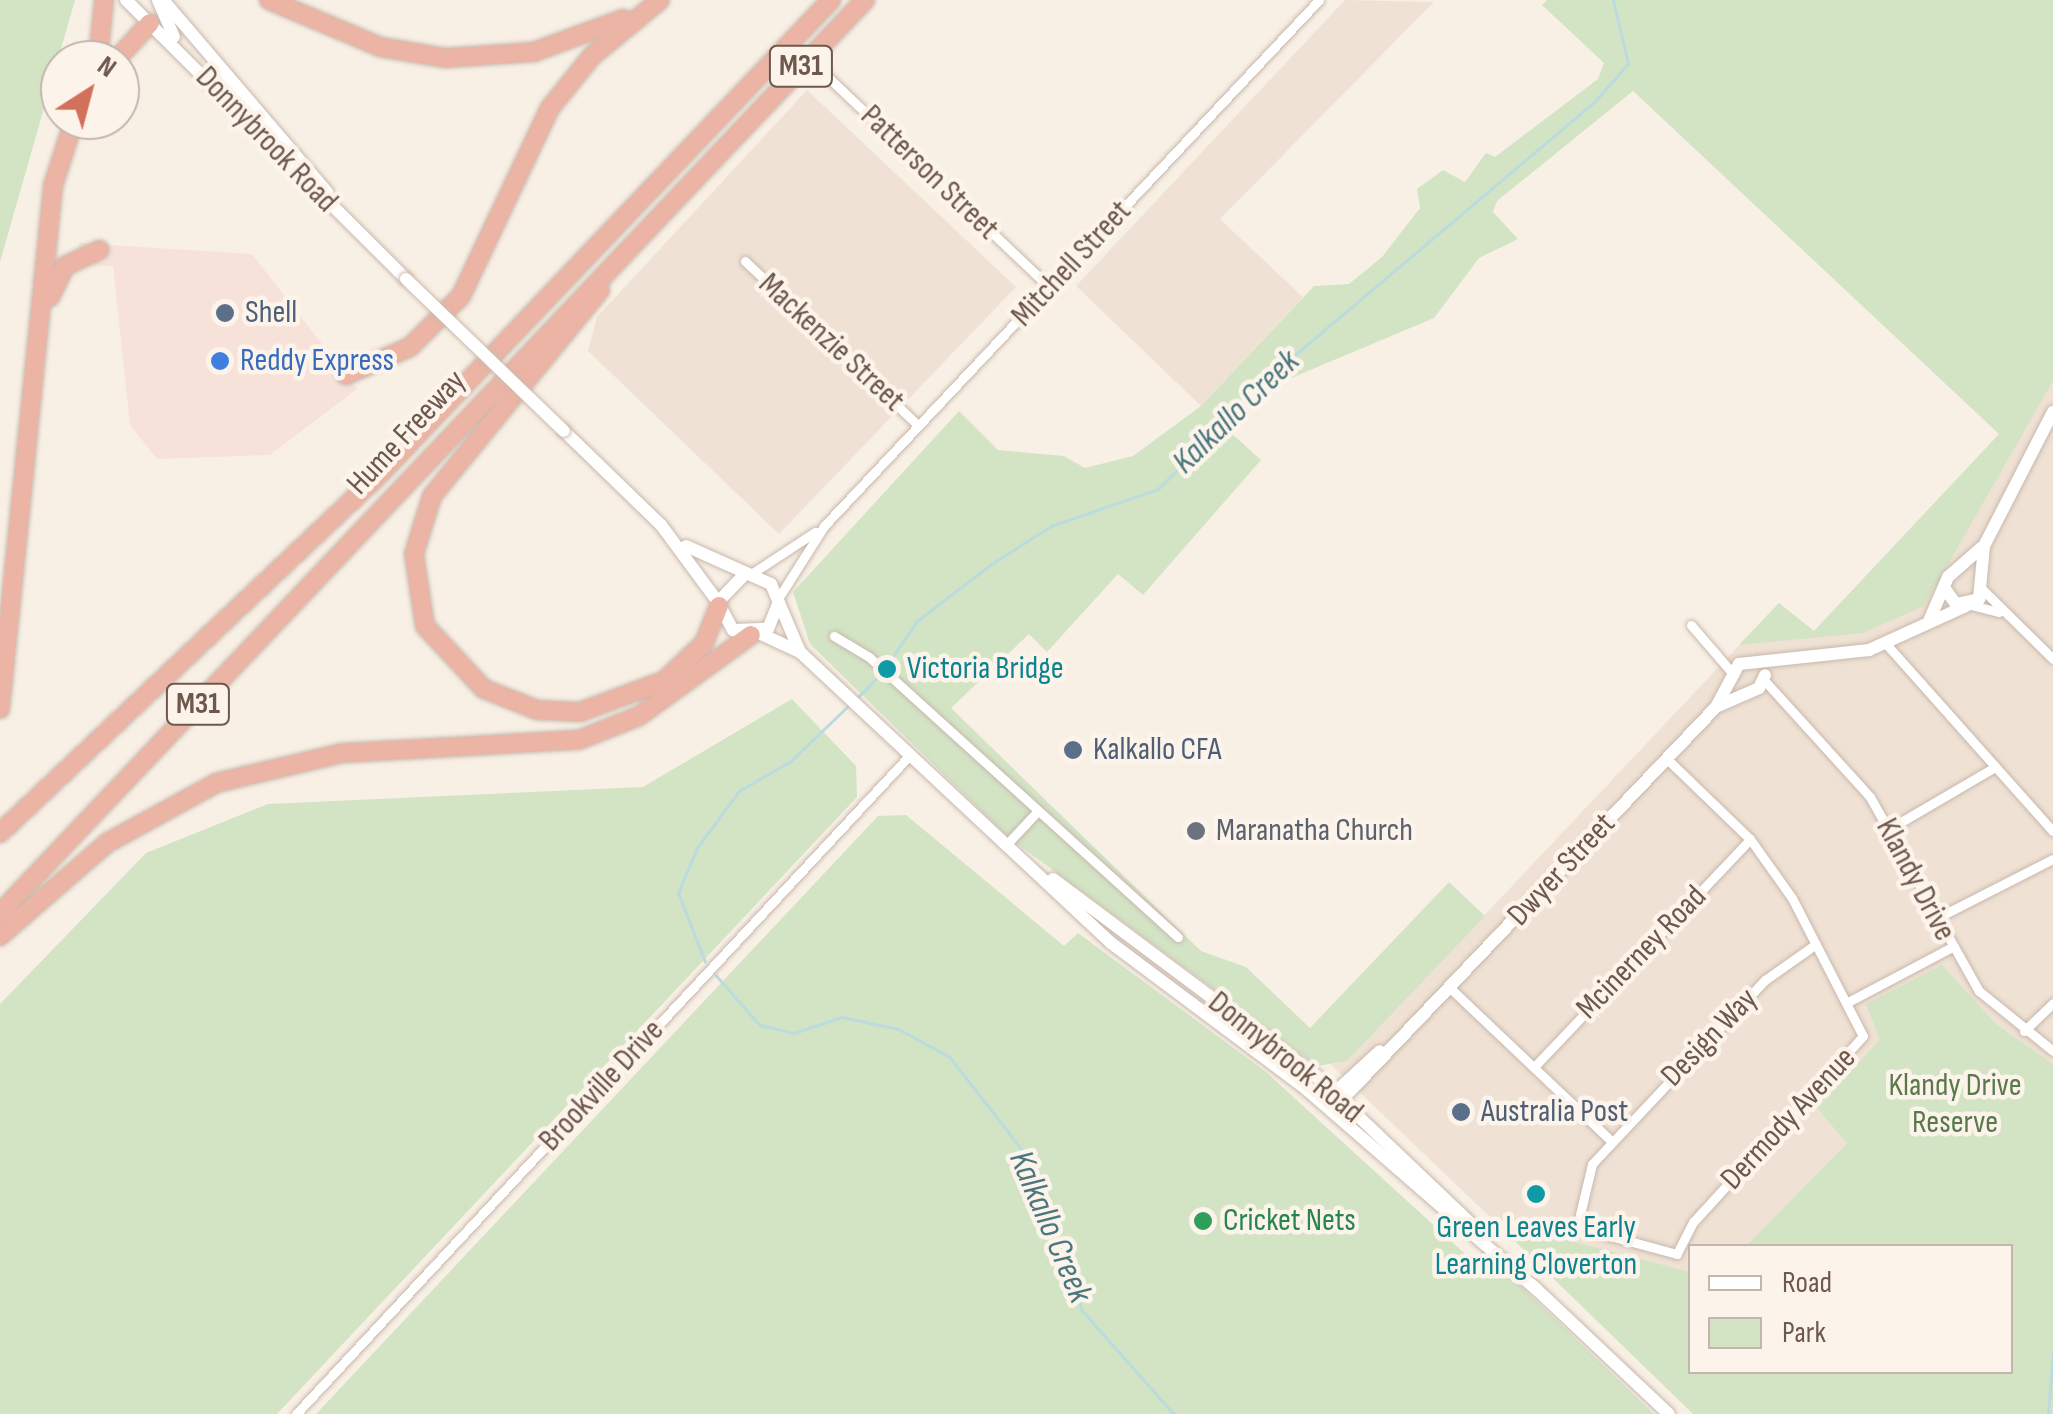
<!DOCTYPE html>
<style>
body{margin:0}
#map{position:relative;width:2053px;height:1414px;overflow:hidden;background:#f9f0e5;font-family:"Sofia Sans Condensed",sans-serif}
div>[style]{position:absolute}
.residential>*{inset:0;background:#efe2d4}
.commercial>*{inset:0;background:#f7e2da}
.green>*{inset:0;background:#d3e4c5}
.stream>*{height:2.5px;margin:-1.25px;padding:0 1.25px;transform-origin:1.25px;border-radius:1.25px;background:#bcdbdf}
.roads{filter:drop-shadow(0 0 2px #c8b8ad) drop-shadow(0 0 2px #c8b8ad)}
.street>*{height:9px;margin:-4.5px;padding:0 4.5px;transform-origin:4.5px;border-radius:4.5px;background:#fff}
.secondary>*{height:12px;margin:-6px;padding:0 6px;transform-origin:6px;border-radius:6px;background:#fff}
.highway>*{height:18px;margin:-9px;padding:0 9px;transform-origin:9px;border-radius:9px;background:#ebb4a4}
.bridges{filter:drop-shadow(0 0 2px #cdbaad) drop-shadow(0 0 2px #cdbaad)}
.secondary-bridge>*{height:12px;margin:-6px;padding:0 6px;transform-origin:6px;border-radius:6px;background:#fff}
.dots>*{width:28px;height:28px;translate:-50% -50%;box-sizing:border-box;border:5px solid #fcf4ea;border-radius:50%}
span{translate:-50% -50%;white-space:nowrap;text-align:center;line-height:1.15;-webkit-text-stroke:9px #fcf4ea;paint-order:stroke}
.shield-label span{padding:2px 8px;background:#fcf4ea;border:2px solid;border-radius:8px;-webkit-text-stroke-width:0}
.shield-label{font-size:30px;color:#6e584e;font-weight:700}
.street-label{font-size:32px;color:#6e584e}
.service-label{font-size:32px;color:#4e5e75}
.left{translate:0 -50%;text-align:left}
.shop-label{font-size:32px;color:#366cbe}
.culture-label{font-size:32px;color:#0d838f}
.worship-label{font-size:32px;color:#5b616d}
.park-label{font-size:32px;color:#59784b}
.leisure-label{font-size:32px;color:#27864d}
.water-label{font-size:35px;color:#4b777e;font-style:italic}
.legend{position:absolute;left:1688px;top:1244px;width:325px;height:130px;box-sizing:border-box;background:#fcf4ea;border:2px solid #c3b6ac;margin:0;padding:12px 18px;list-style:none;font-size:30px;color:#6e584e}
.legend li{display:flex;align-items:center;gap:20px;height:50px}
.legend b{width:50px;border:2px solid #c3b6ac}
.north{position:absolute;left:40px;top:40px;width:100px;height:100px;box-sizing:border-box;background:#fcf4ea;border:2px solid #c3b6ac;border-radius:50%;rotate:36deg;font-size:28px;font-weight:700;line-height:40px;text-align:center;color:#6e584e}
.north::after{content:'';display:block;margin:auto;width:35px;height:45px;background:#d2715a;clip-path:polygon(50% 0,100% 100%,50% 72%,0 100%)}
</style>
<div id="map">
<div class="residential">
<div style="clip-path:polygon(1345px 0,1434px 2px,1220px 219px,1303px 297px,1201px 406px,1076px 286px)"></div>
<div style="clip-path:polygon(807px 90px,1016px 287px,779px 534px,588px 351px,597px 317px)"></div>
<div style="clip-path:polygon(2053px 379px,2053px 1273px,1847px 1143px,1746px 1246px,1690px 1246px,1690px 1342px,1657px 1377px,1330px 1064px,1347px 1061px,1779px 603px,1814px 631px)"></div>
</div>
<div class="commercial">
<div style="clip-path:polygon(79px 243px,252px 254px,357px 389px,270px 455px,157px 459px,130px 425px,113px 266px,79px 265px)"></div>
</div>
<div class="green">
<div style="clip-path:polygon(0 0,75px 0,0 262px)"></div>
<div style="clip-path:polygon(1547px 0,2053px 0,2053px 381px,1924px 606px,1863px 633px,1739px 645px,1779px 603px,1814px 631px,1999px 434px,1633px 91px,1497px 201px,1493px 212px,1518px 239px,1479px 258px,1434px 318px,1277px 384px,1248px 409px,1230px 432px,1261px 460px,1143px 595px,1118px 574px,1047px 652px,1029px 634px,951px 708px,1201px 951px,1246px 967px,1310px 1028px,1449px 882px,1485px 916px,1347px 1061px,1317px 1066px,1007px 836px,810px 644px,793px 592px,959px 411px,998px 450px,1064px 456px,1085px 468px,1133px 456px,1201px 406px,1314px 286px,1349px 284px,1382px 257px,1420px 208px,1417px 189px,1443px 170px,1465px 182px,1486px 153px,1495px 157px,1598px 79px,1604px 63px,1542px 5px)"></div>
<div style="clip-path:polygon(792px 699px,856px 766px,857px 797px,277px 1414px,0 1414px,0 1004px,146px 853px,268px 804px,643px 787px)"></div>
<div style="clip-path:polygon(906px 815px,1064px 946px,1078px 933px,1266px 1072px,1462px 1251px,1474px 1260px,1483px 1250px,1654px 1414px,316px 1414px,878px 816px)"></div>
<div style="clip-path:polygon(1942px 965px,1997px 1025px,2053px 1064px,2053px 1414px,1693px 1414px,1494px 1221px,1690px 1272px,1690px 1372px,2010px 1372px,2010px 1246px,1746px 1246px,1847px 1143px,1816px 1107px,1880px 1040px,1866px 1004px)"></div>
</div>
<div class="stream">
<div style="left:885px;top:668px;width:57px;rotate:-55.8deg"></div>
<div style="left:917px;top:621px;width:92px;rotate:-37.5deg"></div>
<div style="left:990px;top:565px;width:72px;rotate:-32.6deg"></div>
<div style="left:1051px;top:526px;width:113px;rotate:-19.1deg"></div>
<div style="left:1158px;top:489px;width:193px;rotate:-44.4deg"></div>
<div style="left:1296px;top:354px;width:390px;rotate:-40.2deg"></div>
<div style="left:1594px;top:102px;width:51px;rotate:-48.2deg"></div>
<div style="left:1628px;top:64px;width:66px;rotate:-103.2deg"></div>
<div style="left:858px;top:697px;width:31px;rotate:-45deg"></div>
<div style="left:705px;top:962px;width:74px;rotate:-111.4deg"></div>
<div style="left:678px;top:893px;width:49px;rotate:-67.1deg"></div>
<div style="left:697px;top:848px;width:71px;rotate:-53.6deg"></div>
<div style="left:739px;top:791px;width:60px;rotate:-30deg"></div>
<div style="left:791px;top:761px;width:79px;rotate:-44deg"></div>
<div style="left:716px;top:975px;width:67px;rotate:48.7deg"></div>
<div style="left:760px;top:1025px;width:35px;rotate:13deg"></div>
<div style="left:794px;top:1033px;width:51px;rotate:-18.4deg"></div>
<div style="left:842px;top:1017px;width:58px;rotate:11.9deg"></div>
<div style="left:899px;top:1029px;width:58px;rotate:28.8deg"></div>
<div style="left:950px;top:1057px;width:125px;rotate:52.1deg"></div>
<div style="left:1027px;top:1156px;width:164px;rotate:70.3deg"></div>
<div style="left:1082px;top:1310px;width:139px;rotate:48.5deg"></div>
<div style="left:2048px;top:1414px;width:62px;rotate:-85.4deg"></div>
</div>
<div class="roads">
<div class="street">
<div style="left:809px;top:59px;width:332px;rotate:43.5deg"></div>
<div style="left:745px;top:261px;width:238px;rotate:43.5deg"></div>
<div style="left:751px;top:574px;width:77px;rotate:-33.3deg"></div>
<div style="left:1983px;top:590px;width:98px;rotate:44.6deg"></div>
<div style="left:779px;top:597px;width:84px;rotate:-57.6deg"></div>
<div style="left:824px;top:526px;width:722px;rotate:-46.74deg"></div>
<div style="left:1971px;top:605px;width:29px;rotate:14deg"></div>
<div style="left:1691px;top:625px;width:66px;rotate:49.3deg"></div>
<div style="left:834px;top:636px;width:41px;rotate:31deg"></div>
<div style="left:869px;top:657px;width:417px;rotate:42.2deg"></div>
<div style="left:1887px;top:645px;width:249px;rotate:48.3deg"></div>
<div style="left:1764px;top:680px;width:158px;rotate:47.8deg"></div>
<div style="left:1870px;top:797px;width:223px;rotate:60.7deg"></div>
<div style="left:1979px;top:991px;width:95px;rotate:39deg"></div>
<div style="left:1666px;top:758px;width:117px;rotate:44deg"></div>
<div style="left:1750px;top:839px;width:72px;rotate:54.6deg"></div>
<div style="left:1792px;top:898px;width:155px;rotate:62.8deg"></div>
<div style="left:1863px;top:1036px;width:252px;rotate:132.4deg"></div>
<div style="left:1693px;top:1222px;width:36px;rotate:117deg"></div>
<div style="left:1677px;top:1254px;width:104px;rotate:-164.9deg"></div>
<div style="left:1577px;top:1227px;width:65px;rotate:-76.6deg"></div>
<div style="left:1592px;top:1164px;width:253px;rotate:-46.8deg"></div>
<div style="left:1765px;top:980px;width:62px;rotate:-35.2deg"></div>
<div style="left:1889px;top:829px;width:123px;rotate:-30.3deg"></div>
<div style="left:1005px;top:846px;width:45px;rotate:-46.8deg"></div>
<div style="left:1935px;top:919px;width:132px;rotate:-27deg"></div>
<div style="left:1449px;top:987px;width:224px;rotate:43.5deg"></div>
<div style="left:1848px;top:1002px;width:115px;rotate:-27.9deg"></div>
<div style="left:2024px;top:1031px;width:40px;rotate:-44deg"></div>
<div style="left:1534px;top:1067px;width:314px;rotate:-46.5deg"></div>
<div style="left:296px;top:1414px;width:898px;rotate:-47.03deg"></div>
</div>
<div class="secondary">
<div style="left:126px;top:0;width:395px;rotate:44.9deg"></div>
<div style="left:158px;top:0;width:40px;rotate:66.6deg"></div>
<div style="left:163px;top:0;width:253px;rotate:49.5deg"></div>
<div style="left:564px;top:431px;width:135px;rotate:44.1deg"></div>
<div style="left:661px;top:525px;width:96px;rotate:53.5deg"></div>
<div style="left:686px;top:546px;width:93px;rotate:24.1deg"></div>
<div style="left:771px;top:584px;width:74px;rotate:66.9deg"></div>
<div style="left:744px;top:575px;width:37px;rotate:134deg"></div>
<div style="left:718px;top:602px;width:32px;rotate:62deg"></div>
<div style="left:733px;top:630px;width:35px;rotate:-2deg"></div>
<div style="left:768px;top:629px;width:29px;rotate:-68deg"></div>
<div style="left:1945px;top:589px;width:19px;rotate:54deg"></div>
<div style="left:1956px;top:604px;width:24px;rotate:-12deg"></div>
<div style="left:1979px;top:599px;width:53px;rotate:-84.6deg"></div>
<div style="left:1984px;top:546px;width:151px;rotate:-62.8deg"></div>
<div style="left:1929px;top:621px;width:48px;rotate:-66.6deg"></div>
<div style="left:1948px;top:577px;width:45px;rotate:-41.4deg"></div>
<div style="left:759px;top:633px;width:45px;rotate:24.9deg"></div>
<div style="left:800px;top:652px;width:426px;rotate:43.1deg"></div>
<div style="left:1111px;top:943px;width:244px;rotate:36.8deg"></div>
<div style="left:1306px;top:1089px;width:306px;rotate:41deg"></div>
<div style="left:1718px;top:706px;width:45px;rotate:-23.7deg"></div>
<div style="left:1759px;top:688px;width:14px;rotate:-65deg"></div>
<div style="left:1053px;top:879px;width:329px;rotate:36.8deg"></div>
<div style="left:1316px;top:1076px;width:231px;rotate:43.6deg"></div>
<div style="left:1329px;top:1098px;width:69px;rotate:-42.7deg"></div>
<div style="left:1338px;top:1104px;width:548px;rotate:-46.4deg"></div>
<div style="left:1716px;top:707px;width:49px;rotate:-61.9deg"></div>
<div style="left:1739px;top:664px;width:131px;rotate:-6.1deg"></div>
<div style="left:1869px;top:650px;width:107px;rotate:-24.4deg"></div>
<div style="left:1532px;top:1285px;width:188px;rotate:43.3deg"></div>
</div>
<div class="highway">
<div style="left:269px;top:0;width:121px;rotate:22.9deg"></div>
<div style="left:380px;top:47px;width:67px;rotate:9.5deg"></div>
<div style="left:446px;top:58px;width:88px;rotate:-3.9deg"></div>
<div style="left:534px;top:52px;width:95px;rotate:-20.3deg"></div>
<div style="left:98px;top:60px;width:60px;rotate:-84.3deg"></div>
<div style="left:116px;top:60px;width:50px;rotate:-47.4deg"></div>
<div style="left:600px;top:290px;width:266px;rotate:129.2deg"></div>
<div style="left:432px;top:496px;width:61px;rotate:107.2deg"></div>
<div style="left:414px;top:554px;width:73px;rotate:81.3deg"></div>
<div style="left:425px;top:626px;width:86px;rotate:46.9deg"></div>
<div style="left:484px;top:689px;width:57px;rotate:21.6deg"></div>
<div style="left:537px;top:710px;width:43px;rotate:2.7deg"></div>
<div style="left:580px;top:712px;width:90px;rotate:-20.3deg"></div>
<div style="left:664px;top:681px;width:55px;rotate:-43.5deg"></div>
<div style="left:704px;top:643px;width:40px;rotate:-68deg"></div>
<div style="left:50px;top:297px;width:34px;rotate:-64deg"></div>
<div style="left:65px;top:266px;width:38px;rotate:-25deg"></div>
<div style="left:346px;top:375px;width:70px;rotate:-23.6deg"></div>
<div style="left:410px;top:347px;width:72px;rotate:-45deg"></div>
<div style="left:461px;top:296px;width:208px;rotate:-64.7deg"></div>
<div style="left:550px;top:108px;width:67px;rotate:-51.1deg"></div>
<div style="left:592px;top:56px;width:88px;rotate:-39.5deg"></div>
<div style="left:0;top:709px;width:526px;rotate:-84.21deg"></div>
<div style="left:53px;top:186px;width:69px;rotate:-72.3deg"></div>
<div style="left:0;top:833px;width:521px;rotate:-43.37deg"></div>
<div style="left:379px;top:475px;width:656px;rotate:-46.42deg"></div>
<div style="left:0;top:913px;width:1258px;rotate:-46.55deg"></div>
<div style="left:0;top:936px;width:142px;rotate:-41deg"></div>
<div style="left:107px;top:843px;width:124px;rotate:-28.8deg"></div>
<div style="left:216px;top:783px;width:130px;rotate:-13.3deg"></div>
<div style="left:343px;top:753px;width:236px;rotate:-3.2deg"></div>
<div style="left:579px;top:740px;width:65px;rotate:-21.8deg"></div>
<div style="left:639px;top:716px;width:138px;rotate:-35.9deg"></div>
</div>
</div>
<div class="bridges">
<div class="secondary-bridge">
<div style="left:406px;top:279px;width:219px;rotate:43.9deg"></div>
</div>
</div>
<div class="dots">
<div style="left:225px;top:313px;background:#5c6f8a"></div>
<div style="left:220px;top:361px;background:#3f7fe0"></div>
<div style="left:887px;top:669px;background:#0f9aa8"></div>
<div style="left:1073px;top:750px;background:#5c6f8a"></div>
<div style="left:1196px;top:831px;background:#6b7280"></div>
<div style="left:1461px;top:1112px;background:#5c6f8a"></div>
<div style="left:1536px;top:1194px;background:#0f9aa8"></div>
<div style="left:1203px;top:1221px;background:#2e9e5b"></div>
</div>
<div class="shield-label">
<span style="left:801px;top:66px">M31</span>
<span style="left:198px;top:704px">M31</span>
</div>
<div class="street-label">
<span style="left:266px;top:140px;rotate:46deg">Donnybrook Road</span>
<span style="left:929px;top:173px;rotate:44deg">Patterson Street</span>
<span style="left:1072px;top:264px;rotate:-47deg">Mitchell Street</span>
<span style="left:831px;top:343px;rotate:43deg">Mackenzie Street</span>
<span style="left:407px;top:433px;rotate:-47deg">Hume Freeway</span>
<span style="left:1562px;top:870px;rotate:-47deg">Dwyer Street</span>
<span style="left:1915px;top:880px;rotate:62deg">Klandy Drive</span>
<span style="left:1642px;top:953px;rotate:-46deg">Mcinerney Road</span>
<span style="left:1710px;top:1038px;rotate:-46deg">Design Way</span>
<span style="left:1285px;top:1058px;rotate:39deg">Donnybrook Road</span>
<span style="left:602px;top:1086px;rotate:-47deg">Brookville Drive</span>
<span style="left:1789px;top:1119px;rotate:-47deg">Dermody Avenue</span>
</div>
<div class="service-label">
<span class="left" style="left:245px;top:313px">Shell</span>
<span class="left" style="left:1093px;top:750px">Kalkallo CFA</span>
<span class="left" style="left:1481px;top:1112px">Australia Post</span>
</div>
<div class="shop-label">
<span class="left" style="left:240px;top:361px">Reddy Express</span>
</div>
<div class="culture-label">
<span class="left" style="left:907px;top:669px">Victoria Bridge</span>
<span style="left:1536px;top:1247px">Green Leaves Early<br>Learning Cloverton</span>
</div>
<div class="worship-label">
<span class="left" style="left:1216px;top:831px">Maranatha Church</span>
</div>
<div class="park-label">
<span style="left:1955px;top:1105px">Klandy Drive<br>Reserve</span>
</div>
<div class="leisure-label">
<span class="left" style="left:1223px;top:1221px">Cricket Nets</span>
</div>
<div class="water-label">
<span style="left:1236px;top:412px;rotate:-44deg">Kalkallo Creek</span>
<span style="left:1050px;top:1227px;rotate:67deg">Kalkallo Creek</span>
</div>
<ul class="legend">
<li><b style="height:12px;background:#fff"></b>Road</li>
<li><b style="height:28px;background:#d3e4c5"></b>Park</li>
</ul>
<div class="north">N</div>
</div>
